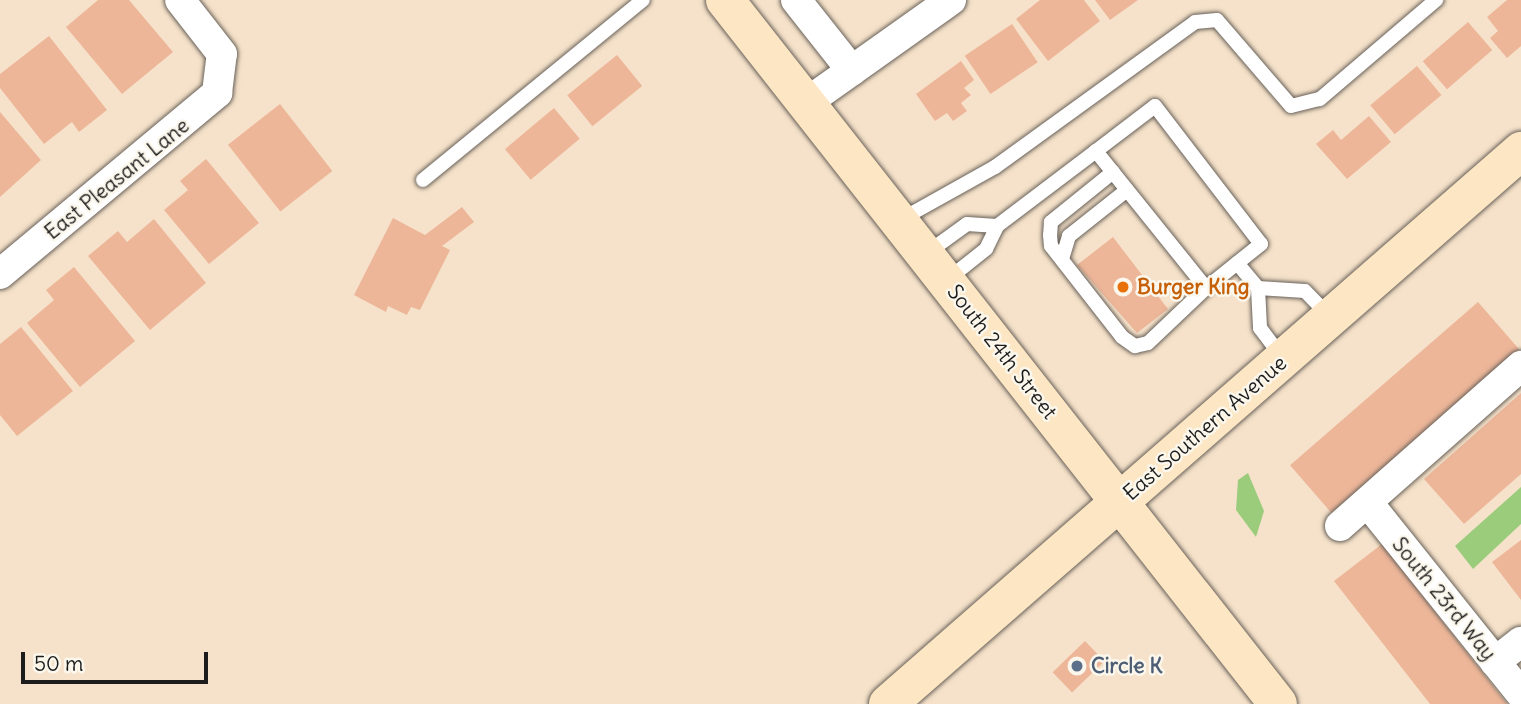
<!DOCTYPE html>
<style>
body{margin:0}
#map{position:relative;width:1521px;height:704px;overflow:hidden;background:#f6e2ca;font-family:Delius,sans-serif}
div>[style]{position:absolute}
.green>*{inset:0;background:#9acc7b}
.building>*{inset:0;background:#edb699;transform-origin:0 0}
.roads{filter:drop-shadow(0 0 2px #686159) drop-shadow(0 0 2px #686159)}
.lane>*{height:14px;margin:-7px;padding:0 7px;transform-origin:7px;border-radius:7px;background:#fff}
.street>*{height:30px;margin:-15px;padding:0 15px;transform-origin:15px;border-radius:15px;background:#fff}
.secondary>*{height:38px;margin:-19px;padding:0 19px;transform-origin:19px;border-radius:19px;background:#fce6c4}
.dots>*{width:19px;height:19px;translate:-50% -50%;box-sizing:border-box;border:4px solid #fbf7ec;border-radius:50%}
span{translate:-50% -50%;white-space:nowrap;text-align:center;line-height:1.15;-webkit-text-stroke:5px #fbf7ec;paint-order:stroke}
.street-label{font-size:21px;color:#1c1c1c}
.food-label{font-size:21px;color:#c56008;font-weight:700}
.left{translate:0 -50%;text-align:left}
.service-label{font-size:21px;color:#4e5e75;font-weight:700}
.scale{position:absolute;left:21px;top:652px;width:187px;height:32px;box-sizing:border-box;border:4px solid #1c1c1c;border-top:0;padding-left:9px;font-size:21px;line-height:24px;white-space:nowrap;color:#1c1c1c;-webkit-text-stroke:5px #fbf7ec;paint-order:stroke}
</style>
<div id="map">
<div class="green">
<div style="clip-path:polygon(1248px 473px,1264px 511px,1256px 537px,1236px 510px,1238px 480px)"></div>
<div style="clip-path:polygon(1521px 487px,1521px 524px,1473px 569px,1455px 546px)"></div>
</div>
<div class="building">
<div style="clip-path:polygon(98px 0,129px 0,173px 52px,122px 94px,66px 27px)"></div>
<div style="clip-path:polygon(1040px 0,1084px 0,1100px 21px,1048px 61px,1016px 19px)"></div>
<div style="clip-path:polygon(1095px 0,1138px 0,1110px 20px)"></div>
<div style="clip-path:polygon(1507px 0,1521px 0,1521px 46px,1507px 58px,1490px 38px,1498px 31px,1487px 17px)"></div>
<div style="left:1468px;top:22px;width:37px;height:60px;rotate:49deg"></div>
<div style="left:1012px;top:24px;width:46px;height:57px;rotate:56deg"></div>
<div style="clip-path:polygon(49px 36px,107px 110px,79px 132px,72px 122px,44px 144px,0 88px,0 74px)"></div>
<div style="left:617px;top:55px;width:40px;height:64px;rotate:51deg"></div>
<div style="clip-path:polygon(961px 61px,974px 80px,964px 88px,971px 95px,961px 103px,967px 111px,953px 121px,947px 113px,935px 121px,916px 94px)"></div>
<div style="left:1417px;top:66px;width:38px;height:61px;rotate:50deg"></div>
<div style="left:280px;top:104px;width:85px;height:66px;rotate:52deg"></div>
<div style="left:554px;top:108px;width:40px;height:64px;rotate:50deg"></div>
<div style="clip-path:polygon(0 112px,41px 160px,0 197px)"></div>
<div style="clip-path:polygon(1369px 116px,1391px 142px,1347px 179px,1316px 144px,1333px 130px,1341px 140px)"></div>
<div style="clip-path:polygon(206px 159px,259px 223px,209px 264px,164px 210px,188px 190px,180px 181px)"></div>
<div style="clip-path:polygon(462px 207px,474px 222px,442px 246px,450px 250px,420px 310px,411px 307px,407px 315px,388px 306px,386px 312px,354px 295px,393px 218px,425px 235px)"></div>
<div style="clip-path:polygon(154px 219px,206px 283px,150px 330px,88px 256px,118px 231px,127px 242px)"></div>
<div style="clip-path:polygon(1113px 237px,1168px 309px,1137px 333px,1077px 265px)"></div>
<div style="clip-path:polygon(74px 267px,135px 341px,80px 387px,27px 323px,54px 300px,46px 290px)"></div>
<div style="left:1478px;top:302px;width:63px;height:249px;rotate:49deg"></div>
<div style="clip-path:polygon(21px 327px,73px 391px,17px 436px,0 415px,0 344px)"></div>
<div style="clip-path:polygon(1521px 393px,1521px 474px,1464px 524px,1424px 479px)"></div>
<div style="clip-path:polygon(1521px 540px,1521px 600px,1492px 562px)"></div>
<div style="clip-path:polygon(1382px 544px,1507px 704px,1430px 704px,1334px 581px)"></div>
<div style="left:1085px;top:641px;width:28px;height:45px;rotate:46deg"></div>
</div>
<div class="roads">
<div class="lane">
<div style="left:1113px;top:172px;width:80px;rotate:141.1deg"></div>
<div style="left:1051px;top:222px;width:13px;rotate:94deg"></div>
<div style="left:1050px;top:235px;width:11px;rotate:85deg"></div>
<div style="left:1051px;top:246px;width:115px;rotate:52deg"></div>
<div style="left:1122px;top:337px;width:16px;rotate:35deg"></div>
<div style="left:1135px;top:346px;width:13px;rotate:-13deg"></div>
<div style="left:1148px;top:343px;width:80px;rotate:-43.5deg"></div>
<div style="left:423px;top:180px;width:284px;rotate:-39.3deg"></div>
<div style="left:900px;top:220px;width:109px;rotate:-29.2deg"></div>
<div style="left:995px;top:167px;width:247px;rotate:-35.9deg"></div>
<div style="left:1195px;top:22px;width:22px;rotate:-5deg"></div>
<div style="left:1217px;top:20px;width:113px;rotate:49.3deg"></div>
<div style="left:1291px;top:106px;width:30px;rotate:-14deg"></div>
<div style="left:1320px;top:99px;width:153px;rotate:-40.5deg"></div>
<div style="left:927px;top:253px;width:49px;rotate:-35.9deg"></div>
<div style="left:967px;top:224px;width:30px;rotate:4deg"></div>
<div style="left:1062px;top:259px;width:24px;rotate:-73deg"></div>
<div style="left:1069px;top:236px;width:74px;rotate:-38.4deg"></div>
<div style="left:1237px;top:263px;width:33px;rotate:50deg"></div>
<div style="left:1258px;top:288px;width:40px;rotate:87.1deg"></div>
<div style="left:1260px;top:328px;width:38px;rotate:53deg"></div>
<div style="left:947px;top:280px;width:50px;rotate:-38.5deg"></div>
<div style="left:986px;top:249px;width:25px;rotate:-64deg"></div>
<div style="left:997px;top:226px;width:124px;rotate:-37.1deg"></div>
<div style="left:1096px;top:151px;width:74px;rotate:-37.3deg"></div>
<div style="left:1155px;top:106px;width:174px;rotate:52.5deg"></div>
<div style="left:1261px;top:244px;width:70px;rotate:141.3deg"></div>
<div style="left:1206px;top:288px;width:176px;rotate:-128.8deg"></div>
<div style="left:1258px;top:288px;width:47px;rotate:3.7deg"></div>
<div style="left:1305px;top:291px;width:35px;rotate:46deg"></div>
</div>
<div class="street">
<div style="left:796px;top:0;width:90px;rotate:51.7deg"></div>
<div style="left:806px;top:103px;width:178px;rotate:-35.4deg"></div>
<div style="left:0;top:274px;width:283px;rotate:-39.8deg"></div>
<div style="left:217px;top:93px;width:39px;rotate:-83deg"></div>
<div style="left:222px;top:54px;width:68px;rotate:-127.9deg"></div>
<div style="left:1368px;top:503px;width:245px;rotate:51.3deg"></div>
<div style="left:1340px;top:526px;width:242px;rotate:-41.5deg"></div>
<div style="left:1495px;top:662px;width:33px;rotate:-38deg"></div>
</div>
<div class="secondary">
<div style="left:725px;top:0;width:895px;rotate:51.85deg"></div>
<div style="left:888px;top:704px;width:841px;rotate:-41.14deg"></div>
</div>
</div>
<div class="dots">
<div style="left:1123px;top:287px;background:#e8710a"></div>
<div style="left:1077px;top:666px;background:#5c6f8a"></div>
</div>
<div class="street-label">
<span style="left:117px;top:179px;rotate:-39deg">East Pleasant Lane</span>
<span style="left:1002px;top:352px;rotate:52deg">South 24th Street</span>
<span style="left:1205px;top:428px;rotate:-41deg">East Southern Avenue</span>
<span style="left:1444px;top:599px;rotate:51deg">South 23rd Way</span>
</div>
<div class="food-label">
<span class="left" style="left:1137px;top:287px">Burger King</span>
</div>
<div class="service-label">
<span class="left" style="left:1091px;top:666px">Circle K</span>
</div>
<div class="scale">50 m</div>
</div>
